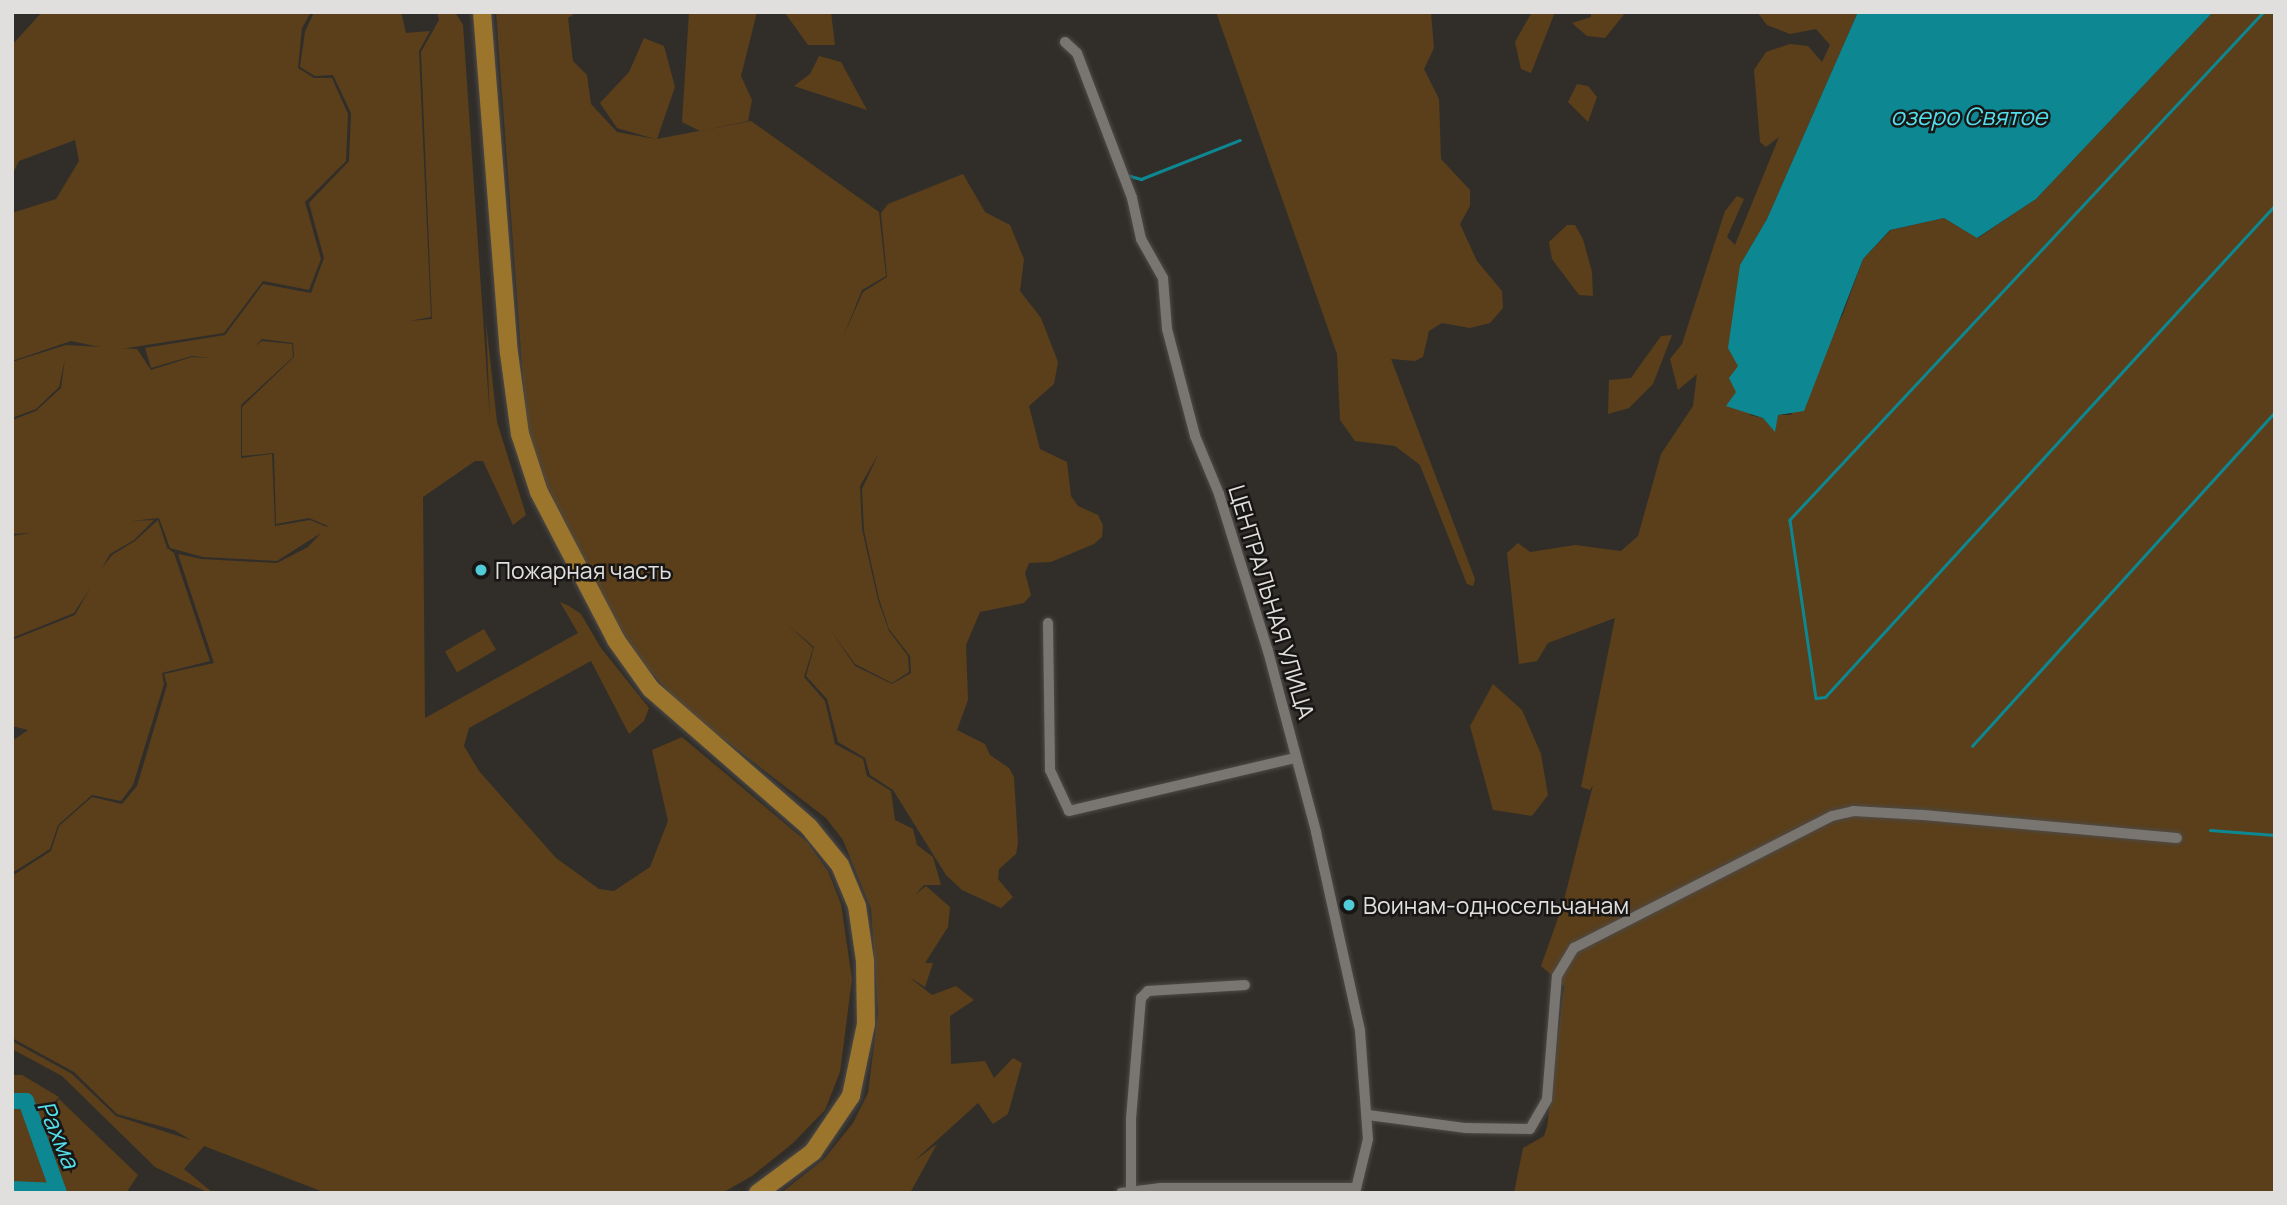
<!DOCTYPE html>
<meta charset="utf-8">
<style>
body{margin:0}
#map{position:relative;width:2287px;height:1205px;overflow:hidden;background:#312e2a;font-family:Manrope,sans-serif}
div>[style]{position:absolute}
.green>*{inset:0;background:#5a3f1a;transform-origin:0 0}
.water>*{inset:0;background:#0d8892}
.stream>*{height:2.5px;margin:-1.25px;padding:0 1.25px;transform-origin:1.25px;border-radius:1.25px;background:#0d8892}
.river>*{height:16px;margin:-8px;padding:0 8px;transform-origin:8px;border-radius:8px;background:#0d8892}
.roads{filter:drop-shadow(0 0 2px #4d4a48) drop-shadow(0 0 2px #4d4a48)}
.minor>*{height:10px;margin:-5px;padding:0 5px;transform-origin:5px;border-radius:5px;background:#797571}
.primary>*{height:18px;margin:-9px;padding:0 9px;transform-origin:9px;border-radius:9px;background:#9c752d}
.dots>*{width:19px;height:19px;translate:-50% -50%;box-sizing:border-box;border:4px solid #181615;border-radius:50%}
span{translate:-50% -50%;white-space:nowrap;text-align:center;line-height:1.15;-webkit-text-stroke:5px #181615;paint-order:stroke}
.poi-label{font-size:23px;color:#e1dfdd}
.left{translate:0 -50%;text-align:left}
.street-label{font-size:23px;color:#e1dfdd}
.water-label{font-size:24px;color:#53deec;font-style:italic}
.frame{position:absolute;inset:0;border:14px solid #e1dfdd;pointer-events:none}
</style>
<div id="map">
<div class="green">
<div style="clip-path:polygon(42px 12px,311px 12px,302px 28px,298px 68px,314px 78px,332px 78px,348px 114px,346px 161px,305px 202px,321px 259px,309px 290px,263px 281px,224px 333px,114px 350px,71px 341px,12px 361px,12px 213px,56px 199px,79px 161px,75px 140px,19px 161px,12px 175px,12px 45px)"></div>
<div style="clip-path:polygon(evenodd,314px 12px,401px 12px,406px 33px,430px 31px,419px 51px,431px 317px,409px 321px,432px 319px,421px 52px,439px 20px,437px 12px,455px 12px,463px 25px,490px 420px,486px 322px,497px 422px,526px 515px,513px 525px,483px 461px,475px 461px,423px 497px,425px 718px,578px 633px,560px 602px,569px 606px,581px 614px,601px 648px,649px 708px,644px 721px,629px 734px,591px 661px,469px 728px,464px 746px,479px 771px,556px 858px,599px 889px,614px 891px,650px 867px,668px 821px,652px 750px,682px 737px,807px 842px,828px 871px,841px 904px,852px 979px,840px 1072px,825px 1110px,793px 1143px,752px 1176px,722px 1193px,326px 1193px,204px 1146px,184px 1169px,213px 1193px,209px 1193px,155px 1167px,62px 1076px,12px 1049px,12px 1041px,72px 1074px,116px 1116px,191px 1140px,174px 1130px,117px 1114px,74px 1072px,12px 1038px,12px 876px,51px 851px,59px 826px,92px 797px,122px 804px,137px 786px,167px 685px,164px 674px,214px 663px,178px 554px,201px 559px,277px 563px,308px 547px,321px 533px,277px 561px,203px 557px,170px 548px,159px 518px,132px 521px,154px 520px,134px 540px,110px 554px,102px 568px,112px 555px,135px 541px,158px 520px,167px 548px,174px 553px,210px 661px,162px 673px,164px 684px,133px 785px,121px 801px,92px 795px,58px 825px,50px 849px,12px 873px,12px 741px,28px 730px,12px 726px,12px 640px,75px 615px,90px 588px,74px 613px,12px 638px,12px 536px,31px 533px,12px 534px,12px 420px,36px 411px,61px 388px,65px 359px,59px 387px,36px 409px,12px 418px,12px 362px,66px 345px,137px 349px,151px 370px,192px 357px,212px 358px,192px 356px,151px 368px,145px 348px,225px 335px,263px 284px,311px 293px,324px 258px,309px 203px,349px 161px,351px 113px,333px 75px,315px 76px,300px 67px,305px 32px,314px 12px,262px 339px,293px 343px,294px 357px,242px 407px,242px 456px,274px 453px,276px 524px,309px 518px,328px 526px,327px 527px,310px 520px,275px 526px,272px 454px,241px 458px,241px 405px,293px 357px,292px 344px,262px 341px,255px 346px,262px 339px)"></div>
<div style="clip-path:polygon(evenodd,496px 12px,577px 12px,568px 18px,573px 61px,587px 75px,591px 104px,617px 132px,655px 139px,617px 128px,600px 103px,629px 72px,644px 38px,664px 46px,675px 87px,657px 139px,751px 121px,879px 212px,886px 276px,862px 290px,843px 337px,863px 292px,887px 277px,881px 213px,888px 204px,963px 174px,985px 212px,1010px 225px,1024px 259px,1020px 291px,1041px 318px,1058px 362px,1054px 384px,1029px 406px,1040px 449px,1067px 462px,1071px 496px,1078px 506px,1098px 515px,1103px 525px,1102px 537px,1094px 544px,1051px 562px,1029px 563px,1025px 573px,1031px 595px,1024px 603px,980px 612px,966px 645px,968px 700px,957px 730px,985px 744px,990px 755px,1009px 768px,1014px 777px,1018px 843px,1016px 854px,999px 869px,998px 879px,1013px 897px,1001px 908px,962px 890px,946px 875px,893px 790px,870px 775px,865px 758px,838px 742px,827px 699px,806px 676px,814px 647px,788px 625px,813px 648px,804px 677px,825px 701px,835px 744px,863px 759px,867px 776px,891px 791px,895px 820px,913px 829px,917px 845px,933px 857px,941px 885px,924px 885px,915px 895px,926px 886px,950px 907px,948px 927px,925px 963px,933px 963px,925px 987px,909px 977px,932px 995px,956px 986px,974px 1000px,950px 1016px,951px 1064px,985px 1061px,994px 1078px,1013px 1058px,1022px 1063px,1008px 1114px,993px 1124px,978px 1103px,914px 1161px,937px 1144px,910px 1193px,781px 1193px,824px 1159px,853px 1123px,868px 1093px,878px 1013px,871px 909px,843px 840px,826px 818px,682px 707px,646px 666px,620px 628px,548px 488px,529px 434px,524px 393px,496px 12px,879px 453px,862px 489px,864px 531px,879px 599px,889px 629px,910px 656px,911px 673px,892px 684px,855px 666px,831px 631px,855px 664px,892px 683px,909px 672px,908px 656px,889px 631px,878px 600px,862px 529px,860px 486px,879px 453px)"></div>
<div style="clip-path:polygon(689px 12px,757px 12px,741px 76px,752px 100px,748px 121px,700px 131px,682px 122px)"></div>
<div style="clip-path:polygon(831px 12px,835px 45px,808px 45px,785px 13px)"></div>
<div style="clip-path:polygon(1216px 12px,1431px 12px,1434px 48px,1424px 69px,1439px 99px,1441px 159px,1470px 190px,1470px 206px,1460px 224px,1477px 261px,1502px 291px,1503px 308px,1490px 323px,1470px 328px,1442px 323px,1429px 331px,1423px 357px,1415px 361px,1391px 359px,1475px 579px,1473px 586px,1467px 584px,1420px 465px,1395px 446px,1355px 441px,1340px 420px,1337px 354px)"></div>
<div style="clip-path:polygon(1532px 12px,1555px 12px,1531px 73px,1521px 69px,1515px 42px)"></div>
<div style="clip-path:polygon(1591px 12px,1626px 12px,1605px 38px,1587px 36px,1572px 23px,1591px 17px)"></div>
<div style="clip-path:polygon(1757px 12px,1858px 12px,1767px 219px,1740px 265px,1738px 366px,1750px 415px,1763px 418px,1775px 431px,1777px 415px,1791px 415px,1843px 314px,1863px 259px,1891px 230px,1944px 218px,1978px 238px,2036px 199px,2213px 12px,2275px 12px,2275px 1193px,1514px 1193px,1523px 1148px,1544px 1136px,1547px 1127px,1564px 986px,1541px 966px,1563px 904px,1593px 785px,1590px 790px,1581px 787px,1615px 618px,1548px 643px,1537px 661px,1519px 664px,1507px 553px,1518px 543px,1530px 552px,1575px 545px,1621px 551px,1638px 536px,1661px 454px,1693px 406px,1697px 374px,1678px 390px,1670px 359px,1682px 344px,1725px 211px,1737px 196px,1744px 199px,1727px 237px,1735px 245px,1779px 137px,1766px 147px,1760px 142px,1754px 70px,1766px 52px,1790px 44px,1808px 46px,1822px 62px,1830px 45px,1816px 29px,1790px 34px,1767px 25px)"></div>
<div style="clip-path:polygon(819px 56px,841px 62px,867px 110px,794px 86px,810px 74px)"></div>
<div style="clip-path:polygon(1577px 84px,1588px 86px,1597px 97px,1588px 122px,1568px 102px)"></div>
<div style="clip-path:polygon(1567px 225px,1575px 225px,1583px 239px,1592px 272px,1593px 296px,1579px 295px,1552px 259px,1549px 242px)"></div>
<div style="clip-path:polygon(1672px 335px,1653px 384px,1629px 408px,1608px 414px,1609px 380px,1631px 378px,1661px 336px)"></div>
<div style="left:484px;top:629px;width:24px;height:45px;rotate:60deg"></div>
<div style="clip-path:polygon(1493px 684px,1522px 710px,1541px 754px,1548px 795px,1532px 816px,1493px 810px,1470px 726px)"></div>
<div style="clip-path:polygon(12px 1075px,22px 1075px,59px 1097px,44px 1115px,62px 1193px,12px 1193px)"></div>
<div style="clip-path:polygon(59px 1099px,138px 1175px,126px 1193px,64px 1193px,45px 1116px)"></div>
</div>
<div class="water">
<div style="clip-path:polygon(1858px 12px,2213px 12px,2036px 199px,1977px 238px,1944px 218px,1890px 230px,1863px 259px,1804px 411px,1778px 415px,1775px 432px,1763px 418px,1726px 406px,1736px 392px,1729px 378px,1738px 366px,1728px 348px,1740px 265px,1767px 219px)"></div>
</div>
<div class="stream">
<div style="left:2264px;top:12px;width:695px;rotate:133.02deg"></div>
<div style="left:1790px;top:520px;width:180px;rotate:81.7deg"></div>
<div style="left:1816px;top:698px;width:9px;rotate:-6deg"></div>
<div style="left:1825px;top:697px;width:667px;rotate:-47.55deg"></div>
<div style="left:1127px;top:175px;width:15px;rotate:16deg"></div>
<div style="left:1141px;top:179px;width:106px;rotate:-21.5deg"></div>
<div style="left:1972px;top:746px;width:451px;rotate:-47.8deg"></div>
<div style="left:2210px;top:830px;width:65px;rotate:4.4deg"></div>
</div>
<div class="river">
<div style="left:12px;top:1101px;width:14px"></div>
<div style="left:26px;top:1101px;width:98px;rotate:70.3deg"></div>
<div style="left:12px;top:1189px;width:46px;rotate:2.5deg"></div>
</div>
<div class="roads">
<div class="minor">
<div style="left:1065px;top:42px;width:16px;rotate:43deg"></div>
<div style="left:1077px;top:53px;width:155px;rotate:69.2deg"></div>
<div style="left:1132px;top:198px;width:42px;rotate:77.6deg"></div>
<div style="left:1141px;top:239px;width:45px;rotate:60.6deg"></div>
<div style="left:1163px;top:278px;width:51px;rotate:85.5deg"></div>
<div style="left:1167px;top:329px;width:111px;rotate:75.3deg"></div>
<div style="left:1195px;top:436px;width:63px;rotate:67.5deg"></div>
<div style="left:1219px;top:494px;width:164px;rotate:72.7deg"></div>
<div style="left:1268px;top:651px;width:187px;rotate:75.1deg"></div>
<div style="left:1316px;top:832px;width:204px;rotate:77.5deg"></div>
<div style="left:1360px;top:1031px;width:108px;rotate:85.8deg"></div>
<div style="left:1368px;top:1139px;width:56px;rotate:103.5deg"></div>
<div style="left:1048px;top:623px;width:147px;rotate:89.2deg"></div>
<div style="left:1050px;top:770px;width:45px;rotate:65.1deg"></div>
<div style="left:1069px;top:811px;width:232px;rotate:-13.2deg"></div>
<div style="left:1368px;top:1115px;width:99px;rotate:7.6deg"></div>
<div style="left:1466px;top:1128px;width:64px;rotate:0.9deg"></div>
<div style="left:1530px;top:1129px;width:34px;rotate:-60deg"></div>
<div style="left:1547px;top:1099px;width:123px;rotate:-85.4deg"></div>
<div style="left:1557px;top:976px;width:33px;rotate:-59deg"></div>
<div style="left:1574px;top:948px;width:290px;rotate:-27.1deg"></div>
<div style="left:1832px;top:816px;width:22px;rotate:-13deg"></div>
<div style="left:1853px;top:811px;width:70px;rotate:3.3deg"></div>
<div style="left:1923px;top:815px;width:255px;rotate:5.2deg"></div>
<div style="left:1131px;top:1189px;width:70px;rotate:-90deg"></div>
<div style="left:1131px;top:1119px;width:121px;rotate:-85.3deg"></div>
<div style="left:1141px;top:998px;width:10px;rotate:-45deg"></div>
<div style="left:1148px;top:991px;width:97px;rotate:-3.5deg"></div>
<div style="left:1121px;top:1193px;width:40px;rotate:-7.1deg"></div>
<div style="left:1161px;top:1188px;width:193px"></div>
</div>
<div class="primary">
<div style="left:482px;top:12px;width:342px;rotate:85.5deg"></div>
<div style="left:509px;top:353px;width:82px;rotate:82.3deg"></div>
<div style="left:520px;top:434px;width:61px;rotate:71.9deg"></div>
<div style="left:539px;top:492px;width:167px;rotate:62.5deg"></div>
<div style="left:616px;top:640px;width:60px;rotate:54.5deg"></div>
<div style="left:651px;top:689px;width:210px;rotate:41.1deg"></div>
<div style="left:809px;top:827px;width:49px;rotate:50.8deg"></div>
<div style="left:840px;top:865px;width:44px;rotate:67.5deg"></div>
<div style="left:857px;top:906px;width:56px;rotate:81.7deg"></div>
<div style="left:865px;top:961px;width:63px;rotate:89.1deg"></div>
<div style="left:866px;top:1024px;width:74px;rotate:101.8deg"></div>
<div style="left:851px;top:1096px;width:68px;rotate:124.2deg"></div>
<div style="left:813px;top:1152px;width:69px;rotate:143.3deg"></div>
</div>
</div>
<div class="dots">
<div style="left:481px;top:570px;background:#52cbd8"></div>
<div style="left:1349px;top:905px;background:#52cbd8"></div>
</div>
<div class="poi-label">
<span class="left" style="left:495px;top:570px">Пожарная часть</span>
<span class="left" style="left:1363px;top:905px">Воинам-односельчанам</span>
</div>
<div class="street-label">
<span style="left:1272px;top:602px;rotate:73deg">ЦЕНТРАЛЬНАЯ УЛИЦА</span>
</div>
<div class="water-label">
<span style="left:1969px;top:116px">озеро Святое</span>
<span style="left:59px;top:1134px;rotate:67deg">Рахма</span>
</div>
<div class="frame"></div>
</div>
